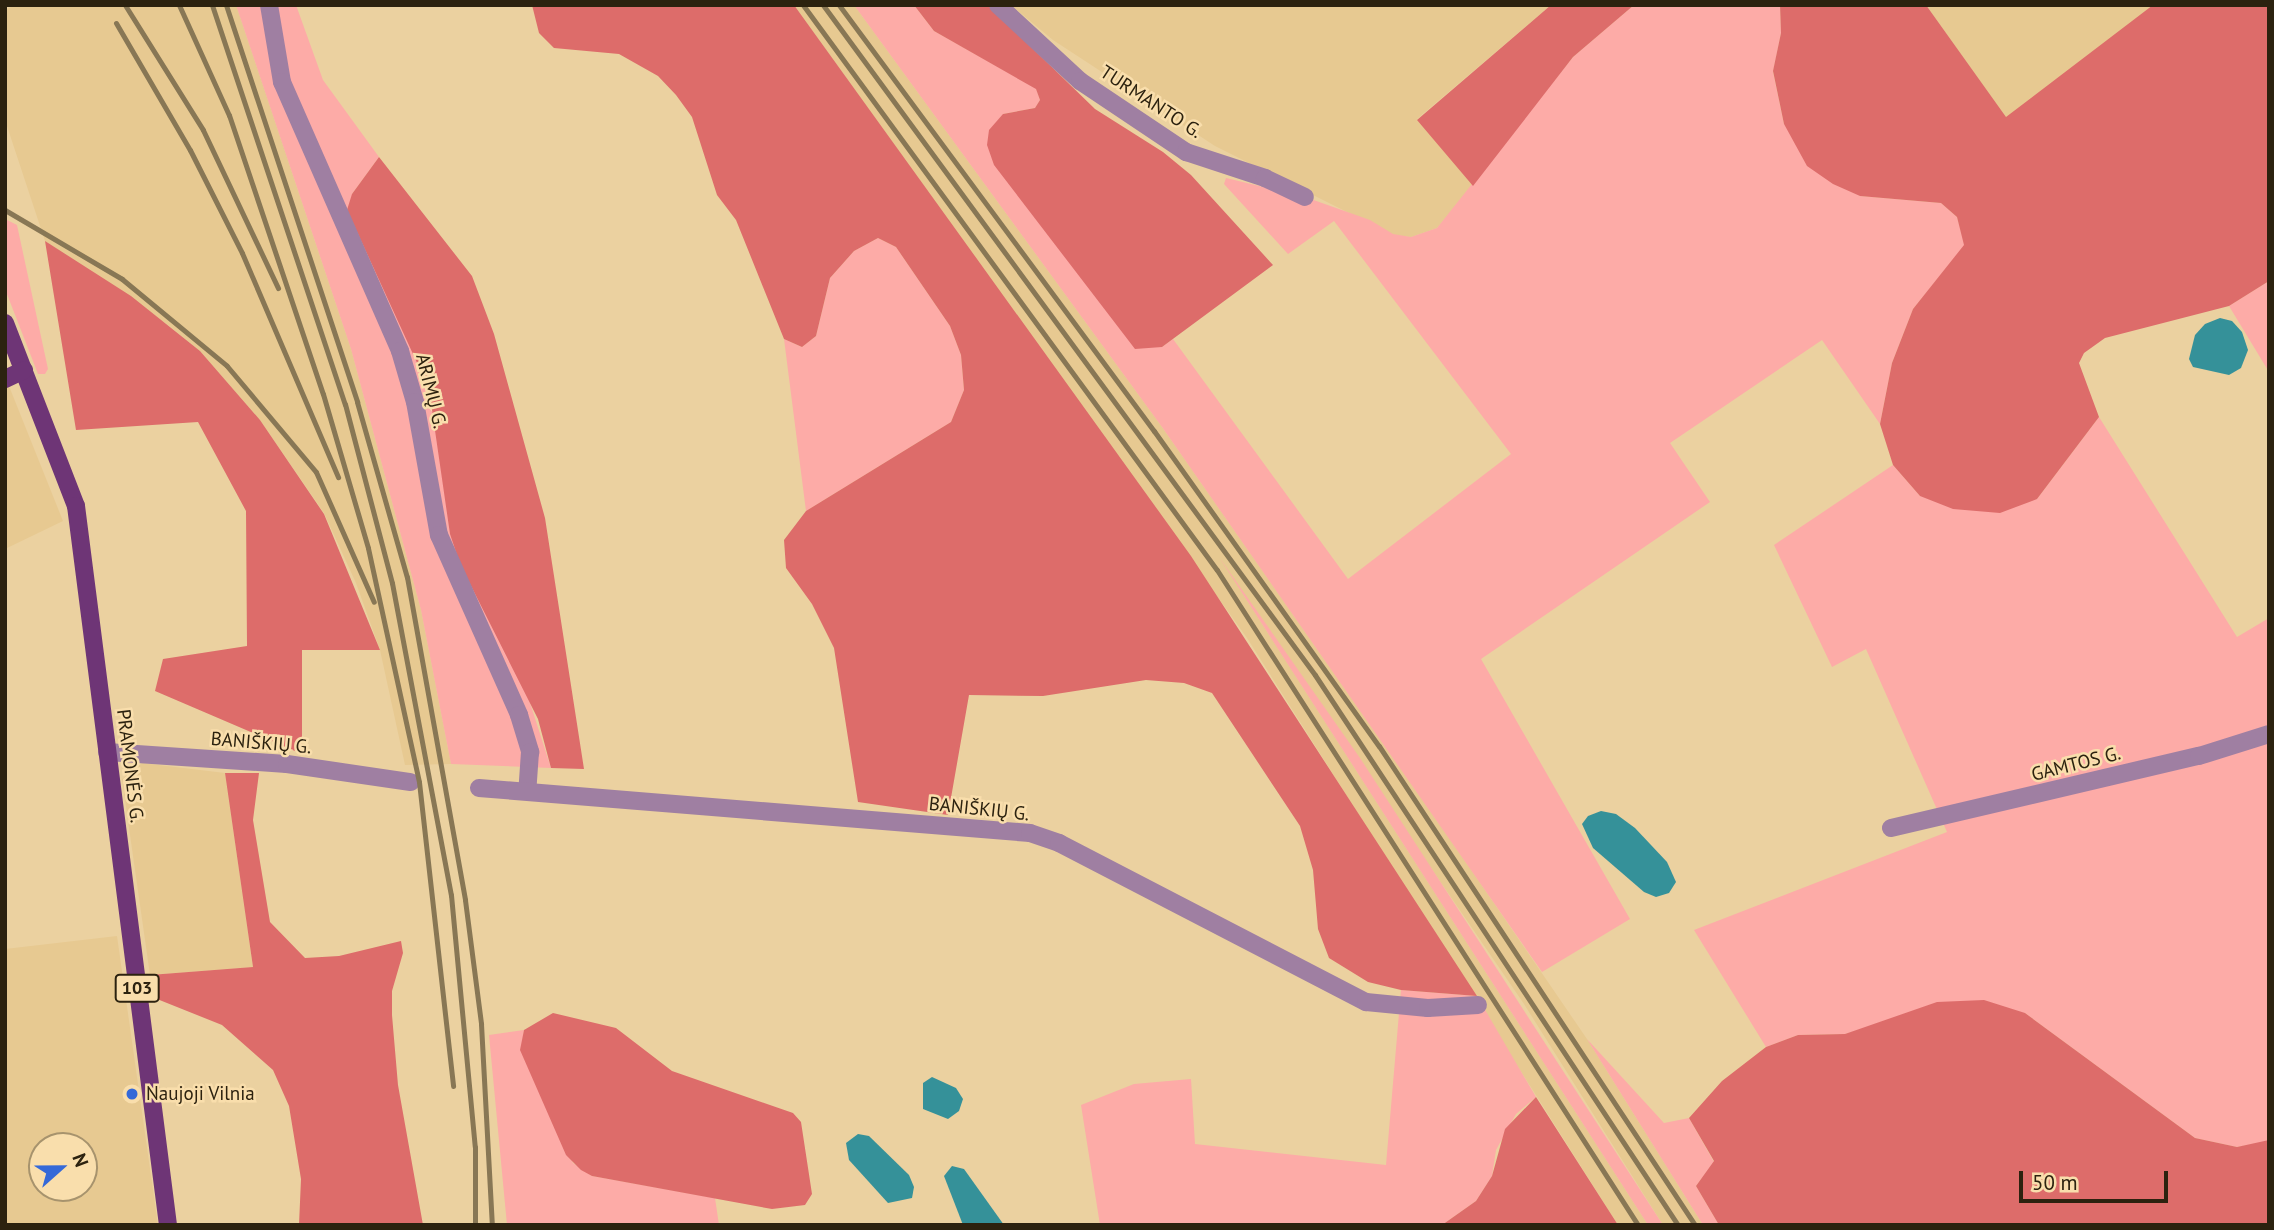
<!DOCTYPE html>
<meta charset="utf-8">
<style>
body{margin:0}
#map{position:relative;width:2274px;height:1230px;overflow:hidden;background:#ebd1a0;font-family:"PT Sans",sans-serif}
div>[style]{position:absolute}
.built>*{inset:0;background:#e7c991}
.green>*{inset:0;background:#fdaba7}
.forest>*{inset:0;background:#dd6c6a}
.water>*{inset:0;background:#359199}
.minor>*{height:18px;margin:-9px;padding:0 9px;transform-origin:9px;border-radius:9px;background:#9f7fa2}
.major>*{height:18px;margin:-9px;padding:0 9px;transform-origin:9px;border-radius:9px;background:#6e3576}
.rail>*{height:5px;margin:-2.5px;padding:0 2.5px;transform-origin:2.5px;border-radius:2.5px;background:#875}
.dots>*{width:19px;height:19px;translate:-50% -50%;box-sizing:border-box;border:4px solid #f9deac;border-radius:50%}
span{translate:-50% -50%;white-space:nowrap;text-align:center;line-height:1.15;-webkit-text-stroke:5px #f9deac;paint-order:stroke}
.shield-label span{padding:2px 5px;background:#f9deac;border:2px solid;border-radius:5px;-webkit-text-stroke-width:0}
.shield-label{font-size:18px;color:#2c220f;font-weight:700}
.street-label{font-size:19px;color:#2c220f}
.poi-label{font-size:19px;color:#2c220f}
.left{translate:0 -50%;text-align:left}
.frame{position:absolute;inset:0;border:7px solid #2c220f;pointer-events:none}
.north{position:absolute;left:28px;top:1132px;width:70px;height:70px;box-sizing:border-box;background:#f9deac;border:2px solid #a7936d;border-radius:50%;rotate:69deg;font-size:19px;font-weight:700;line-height:28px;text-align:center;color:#2c220f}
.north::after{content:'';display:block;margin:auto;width:24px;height:32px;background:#3569d8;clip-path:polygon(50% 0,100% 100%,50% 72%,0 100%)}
.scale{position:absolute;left:2019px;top:1171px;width:149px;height:32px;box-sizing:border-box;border:4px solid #2c220f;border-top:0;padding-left:9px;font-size:21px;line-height:24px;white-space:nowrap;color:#2c220f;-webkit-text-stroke:5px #f9deac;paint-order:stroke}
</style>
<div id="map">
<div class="built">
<div style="clip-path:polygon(15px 5px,236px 5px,351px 349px,421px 610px,451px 764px,405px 765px,380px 650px,356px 583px,324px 513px,260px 420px,200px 351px,168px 325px,45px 241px,5px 120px,5px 10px)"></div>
<div style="clip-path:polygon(794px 5px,854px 5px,1162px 427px,1463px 858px,1587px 1039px,1703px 1225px,1663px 1225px,1524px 1004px,1234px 580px,1648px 1225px,1618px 1225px,1247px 638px)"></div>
<div style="clip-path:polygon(1011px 5px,1551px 5px,1417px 119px,1473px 186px,1437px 228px,1411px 237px,1393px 235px,1215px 146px,1053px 40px)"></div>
<div style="clip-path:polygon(1926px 5px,2153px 5px,2154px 7px,2006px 118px)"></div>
<div style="clip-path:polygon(5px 376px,63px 521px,5px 549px)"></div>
<div style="clip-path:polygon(142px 763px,225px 773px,253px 967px,150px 975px,122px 779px)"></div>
<div style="clip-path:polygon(evenodd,117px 936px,158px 1225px,5px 1225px,5px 949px,117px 936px,84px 1146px,84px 1188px,42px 1188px,42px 1146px,84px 1146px)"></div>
</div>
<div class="green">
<div style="clip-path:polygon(236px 5px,296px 5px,323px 80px,379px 157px,352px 194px,429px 389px,551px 768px,451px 764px,421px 610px,351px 349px)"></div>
<div style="clip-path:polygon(854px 5px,914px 5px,934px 31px,1036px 88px,1040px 100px,1035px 108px,1003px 114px,1162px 347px,1173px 339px,1348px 579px,1511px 454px,1334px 221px,1288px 254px,1224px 184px,1226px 178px,1305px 197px,1370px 220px,1393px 234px,1411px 237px,1437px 228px,1573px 57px,1634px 5px,1780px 5px,1781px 33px,1773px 72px,1784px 124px,1860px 196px,1941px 203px,1957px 217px,1965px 245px,1913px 309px,1892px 363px,1880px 424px,1822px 340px,1670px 443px,1710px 502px,1481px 659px,1630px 919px,1542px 972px,1162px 427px)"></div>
<div style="clip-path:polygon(5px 219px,17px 225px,48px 369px,45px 374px,38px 374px,5px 289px)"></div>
<div style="clip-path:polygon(878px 238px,896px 247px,950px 326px,961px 355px,964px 390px,951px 422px,806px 511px,784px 339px,802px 347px,816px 336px,830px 278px,854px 251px)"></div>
<div style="clip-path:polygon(2269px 281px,2269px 372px,2229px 306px)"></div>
<div style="clip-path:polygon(2099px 417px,2237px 637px,2269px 618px,2269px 1140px,2265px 1142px,2237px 1147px,2195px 1138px,2025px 1013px,1879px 1025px,1845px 1034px,1798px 1035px,1766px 1047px,1694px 930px,1947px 832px,1866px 649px,1832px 667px,1774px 545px,1893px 465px,1920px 496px,2037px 499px)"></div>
<div style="clip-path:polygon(1219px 557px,1360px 758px,1663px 1225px,1648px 1225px)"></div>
<div style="clip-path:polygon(1401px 990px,1477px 996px,1536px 1097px,1516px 1114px,1496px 1150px,1492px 1176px,1476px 1201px,1442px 1225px,1100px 1225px,1081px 1105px,1134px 1084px,1191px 1079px,1195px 1144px,1386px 1165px)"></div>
<div style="clip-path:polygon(524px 1030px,521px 1050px,573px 1163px,592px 1176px,715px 1198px,719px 1225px,507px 1225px,489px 1035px)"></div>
<div style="clip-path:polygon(1587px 1039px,1664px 1123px,1689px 1118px,1714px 1162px,1696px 1186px,1719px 1225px,1703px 1225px)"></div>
</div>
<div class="forest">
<div style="clip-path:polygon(532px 5px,794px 5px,1191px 556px,1477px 996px,1401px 990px,1368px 982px,1329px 958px,1318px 929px,1313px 870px,1300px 826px,1212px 693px,1184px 683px,1146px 680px,1043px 696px,969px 695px,948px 815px,858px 802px,834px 648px,812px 604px,786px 568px,784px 540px,806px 511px,951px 422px,964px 390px,961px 355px,950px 326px,896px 247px,878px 238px,854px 251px,830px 278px,816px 336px,802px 347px,784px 339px,736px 220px,717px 195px,692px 117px,676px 95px,658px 76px,619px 54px,554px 48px,539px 33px)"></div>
<div style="clip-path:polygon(914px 5px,988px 5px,1095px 109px,1163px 152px,1191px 175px,1273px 265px,1162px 347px,1135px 349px,994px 165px,987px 145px,989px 130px,1003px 114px,1035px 108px,1040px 100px,1036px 89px,934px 31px)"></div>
<div style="clip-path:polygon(1551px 5px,1634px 5px,1573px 57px,1473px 186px,1417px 120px)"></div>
<div style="clip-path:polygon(1780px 5px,1926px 5px,2006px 117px,2153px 5px,2269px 5px,2269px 281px,2229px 306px,2105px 338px,2084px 353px,2079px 363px,2099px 417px,2037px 499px,2000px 513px,1953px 509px,1920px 496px,1893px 465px,1880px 424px,1892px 363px,1913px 309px,1964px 245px,1957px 217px,1941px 203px,1860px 196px,1833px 184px,1807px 166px,1784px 124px,1773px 71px,1781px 33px)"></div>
<div style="clip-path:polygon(379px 157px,472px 276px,494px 334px,545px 518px,584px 769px,551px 768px,538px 719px,460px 564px,450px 534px,429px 389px,347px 210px,352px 194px)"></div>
<div style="clip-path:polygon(45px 241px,131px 296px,200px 351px,260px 420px,324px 514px,380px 650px,302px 650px,302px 754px,155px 691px,163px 659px,247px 646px,246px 511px,198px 422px,76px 430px)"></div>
<div style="clip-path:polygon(225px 773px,259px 773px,253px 820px,270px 922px,305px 958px,339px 956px,401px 941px,403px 953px,392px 991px,392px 1015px,398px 1085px,423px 1225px,299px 1225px,301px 1179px,289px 1106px,273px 1070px,222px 1025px,152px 997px,150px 975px,253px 967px)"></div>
<div style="clip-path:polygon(1984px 1000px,2025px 1013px,2195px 1138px,2237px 1147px,2269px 1140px,2269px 1225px,1719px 1225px,1696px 1186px,1714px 1161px,1689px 1118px,1722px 1081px,1766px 1047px,1798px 1035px,1845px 1034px,1937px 1002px)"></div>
<div style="clip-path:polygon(553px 1013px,616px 1028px,672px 1071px,793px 1113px,801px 1122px,812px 1194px,805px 1205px,772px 1209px,592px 1176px,581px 1170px,566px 1155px,520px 1050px,524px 1030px)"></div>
<div style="clip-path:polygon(1536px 1097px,1618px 1225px,1442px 1225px,1476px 1201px,1492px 1176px,1505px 1129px)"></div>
</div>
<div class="water">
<div style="clip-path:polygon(2220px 318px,2232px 321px,2242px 332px,2248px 350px,2241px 368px,2229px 375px,2193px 367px,2189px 359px,2195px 335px,2205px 324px)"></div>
<div style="clip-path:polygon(1601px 811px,1616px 814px,1635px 828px,1667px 862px,1676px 882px,1669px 893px,1656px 897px,1644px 892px,1593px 848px,1582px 824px,1588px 816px)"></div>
<div style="clip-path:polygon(932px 1077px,956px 1088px,963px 1099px,959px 1111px,948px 1119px,923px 1109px,923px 1083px)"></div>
<div style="clip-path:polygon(858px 1134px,869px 1136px,909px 1175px,914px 1187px,912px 1198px,888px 1203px,849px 1160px,846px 1143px)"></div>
<div style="clip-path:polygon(952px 1166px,964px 1169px,1004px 1225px,963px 1225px,944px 1176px)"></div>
</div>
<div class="minor">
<div style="left:269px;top:5px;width:78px;rotate:80.4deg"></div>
<div style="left:282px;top:82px;width:294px;rotate:66.3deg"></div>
<div style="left:400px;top:351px;width:53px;rotate:73.6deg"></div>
<div style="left:415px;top:402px;width:135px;rotate:79.8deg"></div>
<div style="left:439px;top:535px;width:197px;rotate:66deg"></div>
<div style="left:519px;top:715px;width:39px;rotate:73deg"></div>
<div style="left:530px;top:752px;width:39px;rotate:94deg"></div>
<div style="left:998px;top:5px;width:112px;rotate:42.8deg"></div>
<div style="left:1080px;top:81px;width:128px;rotate:33.8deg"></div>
<div style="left:1186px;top:152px;width:83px;rotate:18.2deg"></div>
<div style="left:1265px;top:178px;width:44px;rotate:25.4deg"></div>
<div style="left:107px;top:752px;width:180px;rotate:3.8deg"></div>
<div style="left:287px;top:764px;width:125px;rotate:8.3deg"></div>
<div style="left:479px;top:788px;width:553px;rotate:4.67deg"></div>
<div style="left:1030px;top:833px;width:31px;rotate:19deg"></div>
<div style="left:1059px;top:843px;width:346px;rotate:27.4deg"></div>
<div style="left:1366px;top:1002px;width:62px;rotate:5.5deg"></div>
<div style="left:1428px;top:1008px;width:50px;rotate:-3.4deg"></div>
<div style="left:1891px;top:828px;width:316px;rotate:-13.2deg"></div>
<div style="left:2199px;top:756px;width:73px;rotate:-17.4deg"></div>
</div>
<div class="major">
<div style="left:5px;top:323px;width:196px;rotate:68.8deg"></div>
<div style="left:76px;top:506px;width:725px;rotate:82.71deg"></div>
<div style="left:5px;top:379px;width:21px;rotate:-25deg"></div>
</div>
<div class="rail">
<div style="left:125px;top:5px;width:147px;rotate:58deg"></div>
<div style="left:203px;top:130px;width:175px;rotate:64.6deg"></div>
<div style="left:179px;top:5px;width:121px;rotate:65.6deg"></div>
<div style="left:229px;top:115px;width:294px;rotate:71.4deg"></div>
<div style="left:323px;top:394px;width:160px;rotate:73.7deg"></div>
<div style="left:368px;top:548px;width:239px;rotate:77.7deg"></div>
<div style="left:419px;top:782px;width:306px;rotate:83.6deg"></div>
<div style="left:212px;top:5px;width:421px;rotate:71.6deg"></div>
<div style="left:345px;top:404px;width:185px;rotate:75.3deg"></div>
<div style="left:392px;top:583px;width:318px;rotate:79.3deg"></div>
<div style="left:451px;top:895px;width:253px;rotate:84.6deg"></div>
<div style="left:475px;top:1147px;width:78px;rotate:90deg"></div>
<div style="left:226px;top:5px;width:418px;rotate:71.7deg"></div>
<div style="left:357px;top:402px;width:182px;rotate:74.1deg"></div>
<div style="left:407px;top:577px;width:328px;rotate:79.8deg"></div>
<div style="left:465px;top:900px;width:125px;rotate:82.6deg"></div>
<div style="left:481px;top:1024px;width:201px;rotate:86.9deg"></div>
<div style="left:803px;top:5px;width:700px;rotate:53.77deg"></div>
<div style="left:1217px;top:570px;width:779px;rotate:57.27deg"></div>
<div style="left:823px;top:5px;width:831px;rotate:53.71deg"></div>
<div style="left:1315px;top:675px;width:659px;rotate:56.58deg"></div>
<div style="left:839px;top:5px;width:530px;rotate:53.52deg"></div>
<div style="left:1154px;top:431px;width:387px;rotate:54.5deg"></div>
<div style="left:1379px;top:746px;width:574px;rotate:56.59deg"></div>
<div style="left:116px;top:23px;width:147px;rotate:59.8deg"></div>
<div style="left:190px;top:150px;width:115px;rotate:63.2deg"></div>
<div style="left:242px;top:253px;width:244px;rotate:66.8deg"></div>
<div style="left:5px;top:210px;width:136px;rotate:30.5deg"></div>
<div style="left:122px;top:279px;width:136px;rotate:39.6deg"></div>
<div style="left:227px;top:366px;width:138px;rotate:50deg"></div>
<div style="left:316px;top:472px;width:142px;rotate:66deg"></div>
</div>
<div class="dots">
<div style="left:132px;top:1094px;background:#3569d8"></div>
</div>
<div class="shield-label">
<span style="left:137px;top:988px">103</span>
</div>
<div class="street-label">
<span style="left:1151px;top:102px;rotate:33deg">TURMANTO G.</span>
<span style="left:431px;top:391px;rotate:76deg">ARIMŲ G.</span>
<span style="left:261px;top:743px;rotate:5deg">BANIŠKIŲ G.</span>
<span style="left:2076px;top:764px;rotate:-14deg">GAMTOS G.</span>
<span style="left:130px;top:766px;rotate:83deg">PRAMONĖS G.</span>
<span style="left:979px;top:809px;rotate:6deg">BANIŠKIŲ G.</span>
</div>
<div class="poi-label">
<span class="left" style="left:146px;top:1094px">Naujoji Vilnia</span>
</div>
<div class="frame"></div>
<div class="north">N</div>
<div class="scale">50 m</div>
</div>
